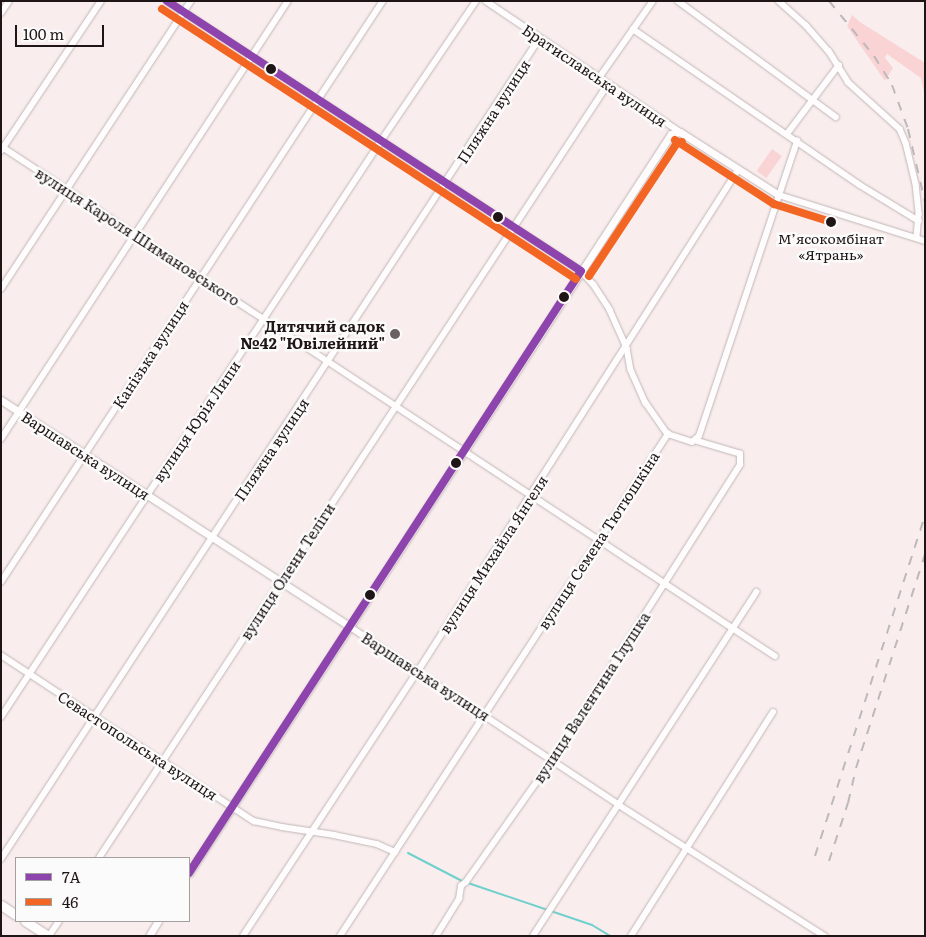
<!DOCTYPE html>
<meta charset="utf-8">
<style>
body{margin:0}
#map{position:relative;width:926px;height:937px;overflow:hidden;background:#f9eded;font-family:Literata,serif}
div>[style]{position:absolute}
.green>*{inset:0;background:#fad3d5;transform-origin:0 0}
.stream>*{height:2px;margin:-1px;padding:0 1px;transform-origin:1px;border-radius:1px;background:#6fd0cc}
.roads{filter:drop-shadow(0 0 1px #c1b7b7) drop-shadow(0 0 1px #c1b7b7)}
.minor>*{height:5.5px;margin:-2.75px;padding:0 2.75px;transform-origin:2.75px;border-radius:2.75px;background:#fefcfc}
.tertiary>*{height:7px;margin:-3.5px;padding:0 3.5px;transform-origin:3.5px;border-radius:3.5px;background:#fefcfc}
.primary>*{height:9px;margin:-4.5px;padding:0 4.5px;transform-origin:4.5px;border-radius:4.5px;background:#fefcfc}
.rail>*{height:2px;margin-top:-1px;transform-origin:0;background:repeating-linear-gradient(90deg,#bdb9b9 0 9px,transparent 0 18px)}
.bus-1>*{height:8px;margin:-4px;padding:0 4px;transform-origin:4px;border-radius:4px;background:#8e44ad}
.bus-2>*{height:8px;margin:-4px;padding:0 4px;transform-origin:4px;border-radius:4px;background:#f26522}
.dots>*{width:14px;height:14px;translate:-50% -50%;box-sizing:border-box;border:2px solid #fbfbfb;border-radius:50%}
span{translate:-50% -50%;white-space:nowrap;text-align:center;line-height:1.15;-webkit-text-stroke:5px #fbfbfb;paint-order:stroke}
.bus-label{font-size:14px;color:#1f1516}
.street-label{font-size:15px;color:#1f1516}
.poi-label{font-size:15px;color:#1f1516;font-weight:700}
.right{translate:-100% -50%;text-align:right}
.frame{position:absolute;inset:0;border:2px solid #1f1516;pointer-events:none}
.legend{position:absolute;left:15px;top:857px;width:175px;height:65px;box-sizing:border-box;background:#fbfbfb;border:1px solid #a39f9f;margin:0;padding:6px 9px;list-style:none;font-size:15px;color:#1f1516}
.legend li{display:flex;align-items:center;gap:10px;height:25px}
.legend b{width:25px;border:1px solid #a39f9f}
.scale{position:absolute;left:15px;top:25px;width:89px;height:22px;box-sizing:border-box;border:2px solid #1f1516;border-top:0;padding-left:6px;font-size:15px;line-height:18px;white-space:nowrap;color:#1f1516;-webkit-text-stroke:4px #fbfbfb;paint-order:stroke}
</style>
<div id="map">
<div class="green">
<div style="clip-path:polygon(852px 15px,860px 22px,925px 63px,925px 97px,921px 78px,887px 54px,885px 58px,893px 68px,885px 81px,847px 26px)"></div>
<div style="left:772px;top:149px;width:12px;height:27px;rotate:35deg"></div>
</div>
<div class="stream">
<div style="left:408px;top:853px;width:63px;rotate:27.4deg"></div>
<div style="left:468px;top:883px;width:131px;rotate:18.7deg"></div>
<div style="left:592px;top:925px;width:21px;rotate:31deg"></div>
</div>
<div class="roads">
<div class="minor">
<div style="left:167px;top:1px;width:494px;rotate:33.1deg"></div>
<div style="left:581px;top:271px;width:19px;rotate:47deg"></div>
<div style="left:594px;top:285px;width:30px;rotate:57deg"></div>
<div style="left:610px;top:310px;width:42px;rotate:65.9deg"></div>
<div style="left:627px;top:348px;width:22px;rotate:80deg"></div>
<div style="left:631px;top:370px;width:36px;rotate:66deg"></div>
<div style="left:646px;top:403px;width:38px;rotate:55deg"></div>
<div style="left:486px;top:1px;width:234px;rotate:34deg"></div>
<div style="left:678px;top:1px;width:196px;rotate:36.3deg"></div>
<div style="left:779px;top:1px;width:36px;rotate:42deg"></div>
<div style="left:806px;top:25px;width:35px;rotate:49deg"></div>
<div style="left:829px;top:51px;width:36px;rotate:58deg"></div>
<div style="left:848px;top:82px;width:70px;rotate:42.1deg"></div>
<div style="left:900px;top:129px;width:15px;rotate:67deg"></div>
<div style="left:906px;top:143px;width:42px;rotate:76.3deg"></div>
<div style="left:916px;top:184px;width:30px;rotate:84deg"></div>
<div style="left:919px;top:214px;width:24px;rotate:95deg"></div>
<div style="left:1px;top:13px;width:14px;rotate:-56deg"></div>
<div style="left:633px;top:29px;width:275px;rotate:34.5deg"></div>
<div style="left:860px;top:185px;width:69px;rotate:31.4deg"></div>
<div style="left:599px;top:78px;width:94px;rotate:-55deg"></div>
<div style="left:787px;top:134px;width:86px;rotate:-53deg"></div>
<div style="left:1px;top:146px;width:927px;rotate:33.38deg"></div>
<div style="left:1px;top:151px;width:180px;rotate:-56.3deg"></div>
<div style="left:779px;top:195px;width:153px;rotate:17.5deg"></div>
<div style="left:1px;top:289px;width:345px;rotate:-56.6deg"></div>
<div style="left:668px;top:434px;width:25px;rotate:18deg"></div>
<div style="left:692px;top:442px;width:9px;rotate:-41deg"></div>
<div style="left:699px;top:436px;width:311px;rotate:-71.6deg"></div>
<div style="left:1px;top:439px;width:524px;rotate:-56.77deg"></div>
<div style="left:1px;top:582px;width:695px;rotate:-56.68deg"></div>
<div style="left:349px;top:626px;width:324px;rotate:33.5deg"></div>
<div style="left:619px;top:805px;width:244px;rotate:32.5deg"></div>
<div style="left:1px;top:655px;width:303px;rotate:33.3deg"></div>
<div style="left:254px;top:821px;width:29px;rotate:12deg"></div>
<div style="left:282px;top:827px;width:53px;rotate:8.7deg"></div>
<div style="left:334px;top:835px;width:44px;rotate:11.8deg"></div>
<div style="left:377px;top:844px;width:20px;rotate:24deg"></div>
<div style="left:1px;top:717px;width:690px;rotate:-56.59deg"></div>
<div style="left:381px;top:141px;width:169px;rotate:-55.8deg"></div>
<div style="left:99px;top:858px;width:926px;rotate:-56.67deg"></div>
<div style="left:1px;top:859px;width:981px;rotate:-56.73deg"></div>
<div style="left:49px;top:936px;width:18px;rotate:-56deg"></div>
<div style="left:243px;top:936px;width:318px;rotate:-56.6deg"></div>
<div style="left:418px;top:671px;width:594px;rotate:-57.43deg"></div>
<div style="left:340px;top:936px;width:600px;rotate:-56.84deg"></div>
<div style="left:436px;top:936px;width:44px;rotate:-58.1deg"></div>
<div style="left:459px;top:899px;width:13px;rotate:-81deg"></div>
<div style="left:461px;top:886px;width:6px;rotate:-39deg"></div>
<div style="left:466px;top:882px;width:149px;rotate:-54.8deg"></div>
<div style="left:552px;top:760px;width:350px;rotate:-57.5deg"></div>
<div style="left:740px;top:465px;width:11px;rotate:-90deg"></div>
<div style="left:740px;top:454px;width:46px;rotate:-163.5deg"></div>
<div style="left:533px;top:936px;width:410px;rotate:-57deg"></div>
<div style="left:631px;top:936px;width:265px;rotate:-57.6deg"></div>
</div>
<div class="tertiary">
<div style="left:1px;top:400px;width:415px;rotate:33deg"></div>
<div style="left:189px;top:873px;width:882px;rotate:-56.89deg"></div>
<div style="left:671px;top:134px;width:9px;rotate:-13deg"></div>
<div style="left:680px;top:132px;width:117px;rotate:32.5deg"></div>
<div style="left:149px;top:936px;width:17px;rotate:-59deg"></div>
</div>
<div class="primary">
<div style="left:1px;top:905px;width:18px;rotate:34deg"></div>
<div style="left:25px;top:921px;width:27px;rotate:33deg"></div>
</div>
</div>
<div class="rail">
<div style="left:829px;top:1px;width:71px;rotate:50.7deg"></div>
<div style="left:874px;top:56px;width:34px;rotate:58deg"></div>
<div style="left:892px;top:85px;width:47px;rotate:70deg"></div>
<div style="left:908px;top:129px;width:75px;rotate:76.9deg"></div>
<div style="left:815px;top:856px;width:357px;rotate:-72.1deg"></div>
<div style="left:829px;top:861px;width:61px;rotate:-71.9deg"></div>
<div style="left:848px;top:803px;width:36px;rotate:-77deg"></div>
<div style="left:856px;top:768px;width:225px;rotate:-72.1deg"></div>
</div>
<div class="bus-1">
<div style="left:167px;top:1px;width:494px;rotate:33.1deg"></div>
<div style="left:189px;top:873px;width:718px;rotate:-56.93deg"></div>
</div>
<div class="bus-2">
<div style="left:162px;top:9px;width:494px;rotate:33.1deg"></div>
<div style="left:675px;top:140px;width:118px;rotate:32.9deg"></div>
<div style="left:774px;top:204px;width:60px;rotate:17.5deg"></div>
<div style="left:589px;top:276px;width:159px;rotate:-56.5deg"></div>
<div style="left:677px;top:143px;width:5px;rotate:-11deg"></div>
</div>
<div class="dots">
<div style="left:271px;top:69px;background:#1f1516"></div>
<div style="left:498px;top:217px;background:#1f1516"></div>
<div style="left:831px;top:222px;background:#1f1516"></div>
<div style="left:564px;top:297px;background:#1f1516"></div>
<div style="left:395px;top:334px;background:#6b6161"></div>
<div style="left:456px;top:463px;background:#1f1516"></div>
<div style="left:370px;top:595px;background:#1f1516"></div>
</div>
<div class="bus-label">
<span style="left:831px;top:246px">М’ясокомбінат<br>«Ятрань»</span>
</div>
<div class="street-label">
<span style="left:595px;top:75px;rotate:34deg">Братиславська вулиця</span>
<span style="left:493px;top:111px;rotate:-57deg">Пляжна вулиця</span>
<span style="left:138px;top:236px;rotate:33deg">вулиця Кароля Шимановського</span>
<span style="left:150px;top:354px;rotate:-57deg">Канізька вулиця</span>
<span style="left:196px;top:421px;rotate:-56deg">вулиця Юрія Липи</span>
<span style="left:271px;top:449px;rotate:-56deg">Пляжна вулиця</span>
<span style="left:86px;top:455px;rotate:33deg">Варшавська вулиця</span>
<span style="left:598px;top:540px;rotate:-57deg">вулиця Семена Тютюшкіна</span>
<span style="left:493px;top:554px;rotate:-57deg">вулиця Михайла Янгеля</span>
<span style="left:287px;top:571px;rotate:-57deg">вулиця Олени Теліги</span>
<span style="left:426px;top:676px;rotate:33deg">Варшавська вулиця</span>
<span style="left:591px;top:697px;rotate:-57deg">вулиця Валентина Глушка</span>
<span style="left:138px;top:745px;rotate:33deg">Севастопольська вулиця</span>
</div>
<div class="poi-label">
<span class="right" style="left:385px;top:334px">Дитячий садок<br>№42 "Ювілейний"</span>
</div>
<div class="frame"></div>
<ul class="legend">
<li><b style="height:6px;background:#8e44ad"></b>7А</li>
<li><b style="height:6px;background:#f26522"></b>46</li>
</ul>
<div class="scale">100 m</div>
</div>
